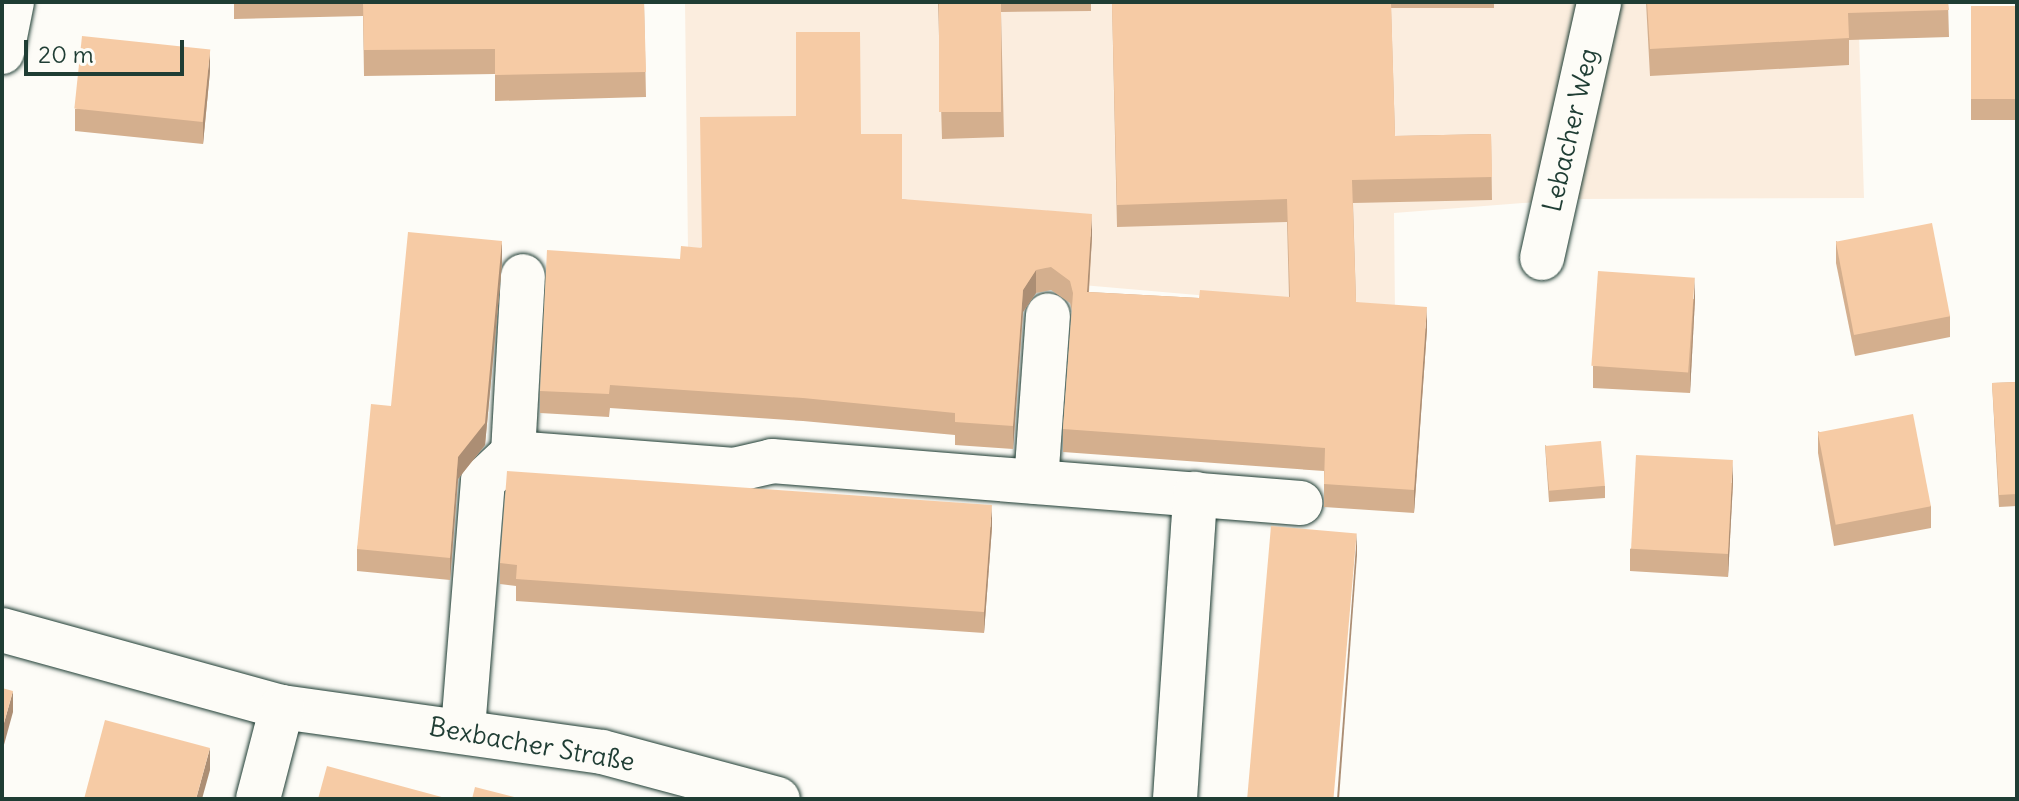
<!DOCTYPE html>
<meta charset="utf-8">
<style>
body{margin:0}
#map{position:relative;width:2019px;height:801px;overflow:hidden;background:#fdfcf7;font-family:Delius,sans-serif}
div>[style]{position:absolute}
.built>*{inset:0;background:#fbedde}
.roads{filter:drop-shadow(0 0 2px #1f3d34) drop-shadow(0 0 2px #1f3d34)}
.minor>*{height:44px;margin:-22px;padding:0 22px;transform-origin:22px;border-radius:22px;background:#fdfcf7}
.wall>*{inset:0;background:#d4af8e;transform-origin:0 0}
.shaded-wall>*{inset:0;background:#ac8e74}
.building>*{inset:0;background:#f6cba5;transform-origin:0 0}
span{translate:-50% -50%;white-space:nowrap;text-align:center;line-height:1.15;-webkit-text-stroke:7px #fdfcf7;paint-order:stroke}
.street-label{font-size:26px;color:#1f3d34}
.frame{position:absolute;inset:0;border:4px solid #1f3d34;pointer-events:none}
.scale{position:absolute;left:24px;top:40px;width:160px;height:36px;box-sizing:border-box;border:4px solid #1f3d34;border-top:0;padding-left:10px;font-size:24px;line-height:28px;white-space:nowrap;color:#1f3d34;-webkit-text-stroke:6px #fdfcf7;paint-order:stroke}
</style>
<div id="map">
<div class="built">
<div style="clip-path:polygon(685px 2px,1858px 2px,1864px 198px,1574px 199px,1394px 213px,1395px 312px,688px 251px)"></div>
</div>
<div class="roads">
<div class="minor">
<div style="left:2px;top:52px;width:51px;rotate:-78.7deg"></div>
<div style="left:1542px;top:258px;width:262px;rotate:-77.4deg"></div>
<div style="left:513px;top:453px;width:177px;rotate:-86.8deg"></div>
<div style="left:1036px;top:482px;width:167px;rotate:-85.9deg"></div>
<div style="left:2px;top:630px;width:290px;rotate:15.4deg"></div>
<div style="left:282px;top:707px;width:323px;rotate:8deg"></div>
<div style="left:602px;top:752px;width:182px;rotate:15deg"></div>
<div style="left:463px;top:729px;width:249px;rotate:-85.4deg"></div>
<div style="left:483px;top:481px;width:41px;rotate:-43deg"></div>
<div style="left:513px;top:453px;width:222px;rotate:4.4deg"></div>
<div style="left:734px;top:470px;width:39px;rotate:-13deg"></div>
<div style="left:772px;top:461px;width:530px;rotate:4.55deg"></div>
<div style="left:258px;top:799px;width:95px;rotate:-75.4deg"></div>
<div style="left:1175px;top:799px;width:306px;rotate:-86.2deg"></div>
</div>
</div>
<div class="wall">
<div style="clip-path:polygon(234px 2px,644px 2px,646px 97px,495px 101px,495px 74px,364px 76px,363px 16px,234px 19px)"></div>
<div style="clip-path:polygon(938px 2px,1091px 2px,1091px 11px,1001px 12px,1004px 137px,942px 139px)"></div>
<div style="clip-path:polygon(1112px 2px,1494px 2px,1494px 8px,1391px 8px,1395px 136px,1491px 134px,1492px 200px,1353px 203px,1356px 302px,1427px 329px,1414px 513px,1324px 507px,1324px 471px,1063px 452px,1063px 429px,1072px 311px,1070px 303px,1051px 290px,1036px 293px,1023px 312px,1013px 449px,955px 445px,955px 435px,803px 421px,610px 408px,609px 417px,540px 413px,540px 391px,680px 259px,701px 248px,861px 134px,902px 199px,1092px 237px,1089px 292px,1199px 298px,1289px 297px,1287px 222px,1117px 227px)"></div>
<div style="clip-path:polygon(1646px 2px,1948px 2px,1949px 37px,1849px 40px,1849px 65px,1650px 76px)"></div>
<div style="left:2017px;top:6px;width:114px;height:46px;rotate:90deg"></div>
<div style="clip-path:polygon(210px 71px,203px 144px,75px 131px,75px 109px)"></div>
<div style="clip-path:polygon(1836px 241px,1950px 316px,1950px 337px,1855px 356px,1836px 263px)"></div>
<div style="clip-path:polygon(502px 263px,485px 445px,458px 479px,450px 580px,357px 571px,357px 549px,391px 406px)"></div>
<div style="clip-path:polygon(1695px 298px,1690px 393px,1593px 388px,1593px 366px)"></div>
<div style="clip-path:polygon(2017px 382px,2017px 506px,1999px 507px,1992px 383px)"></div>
<div style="clip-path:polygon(1818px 431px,1931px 506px,1931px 528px,1834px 546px,1818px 453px)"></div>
<div style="clip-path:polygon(1545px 445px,1605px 486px,1605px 498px,1549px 502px)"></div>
<div style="clip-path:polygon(1733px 482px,1728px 577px,1630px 571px,1630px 549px)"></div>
<div style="clip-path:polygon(992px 527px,984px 633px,516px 601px,516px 586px,500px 584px,500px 563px)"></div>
</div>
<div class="shaded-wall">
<div style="clip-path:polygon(210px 50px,210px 71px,203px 144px,203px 122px)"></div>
<div style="clip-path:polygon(1092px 214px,1092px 237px,1087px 315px,1087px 292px)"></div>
<div style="clip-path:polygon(502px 241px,502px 263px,485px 445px,458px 479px,450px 580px,450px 558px,458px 457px)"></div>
<div style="clip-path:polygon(1036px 270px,1036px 293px,1023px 312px,1013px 449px,1013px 426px,1023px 290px)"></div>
<div style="clip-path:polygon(1695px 277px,1695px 298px,1690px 393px,1690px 372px)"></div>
<div style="clip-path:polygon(1427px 307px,1427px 329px,1414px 513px,1414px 490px)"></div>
<div style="clip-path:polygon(1733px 460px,1733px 482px,1728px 577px,1728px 555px)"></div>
<div style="clip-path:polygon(992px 505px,992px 527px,984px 633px,984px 612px)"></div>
<div style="clip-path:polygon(1357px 533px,1357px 555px,1339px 799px,1337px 799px)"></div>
<div style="clip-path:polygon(13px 691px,13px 712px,2px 752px,2px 730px)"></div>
<div style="clip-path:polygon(210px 748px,210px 770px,202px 799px,196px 799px)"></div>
</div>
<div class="building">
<div style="clip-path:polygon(363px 2px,644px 2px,646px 72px,495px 75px,495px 49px,364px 50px)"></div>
<div style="left:939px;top:2px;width:62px;height:110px"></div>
<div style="clip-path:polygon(1112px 2px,1391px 2px,1395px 136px,1491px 134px,1492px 177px,1352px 180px,1356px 302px,1427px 307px,1414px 490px,1324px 484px,1325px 448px,1063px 429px,1073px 293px,1070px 281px,1051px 267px,1036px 270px,1023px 290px,1013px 426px,955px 422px,955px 413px,803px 398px,610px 385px,609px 394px,540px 391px,547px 250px,680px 259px,681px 246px,702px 248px,700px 117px,796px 116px,796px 32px,860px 32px,861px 134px,902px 134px,902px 199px,1092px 214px,1087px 292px,1199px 298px,1200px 290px,1290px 297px,1287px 199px,1117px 205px)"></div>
<div style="clip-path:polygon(1647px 2px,1948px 2px,1949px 10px,1848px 13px,1849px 38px,1650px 49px)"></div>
<div style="left:2017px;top:6px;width:93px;height:46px;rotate:90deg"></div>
<div style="left:82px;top:36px;width:129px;height:73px;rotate:6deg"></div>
<div style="left:1932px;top:223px;width:95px;height:98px;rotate:79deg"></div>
<div style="clip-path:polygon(408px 232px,502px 241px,485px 423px,458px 457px,450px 558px,357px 549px,371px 404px,391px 406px)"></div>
<div style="left:1598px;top:271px;width:97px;height:95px;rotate:4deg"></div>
<div style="clip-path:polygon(2017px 382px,2017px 494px,1999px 495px,1992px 383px)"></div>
<div style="left:1913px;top:414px;width:94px;height:97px;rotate:79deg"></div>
<div style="left:1601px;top:441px;width:45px;height:56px;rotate:85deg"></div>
<div style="left:1636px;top:455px;width:97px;height:94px;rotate:3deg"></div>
<div style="clip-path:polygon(507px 471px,992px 505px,984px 612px,516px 579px,517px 565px,500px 563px)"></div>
<div style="left:1271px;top:526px;width:86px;height:274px;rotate:5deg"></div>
<div style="clip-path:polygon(2px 688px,13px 691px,2px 730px)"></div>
<div style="clip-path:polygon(105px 720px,210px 748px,196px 799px,84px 799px)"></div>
<div style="clip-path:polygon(327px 766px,449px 799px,318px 799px)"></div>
<div style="clip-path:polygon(475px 787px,522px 799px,472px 799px)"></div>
</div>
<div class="street-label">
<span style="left:1570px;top:130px;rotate:-77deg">Lebacher Weg</span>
<span style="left:532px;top:744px;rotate:10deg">Bexbacher Straße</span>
</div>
<div class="frame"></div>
<div class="scale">20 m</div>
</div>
